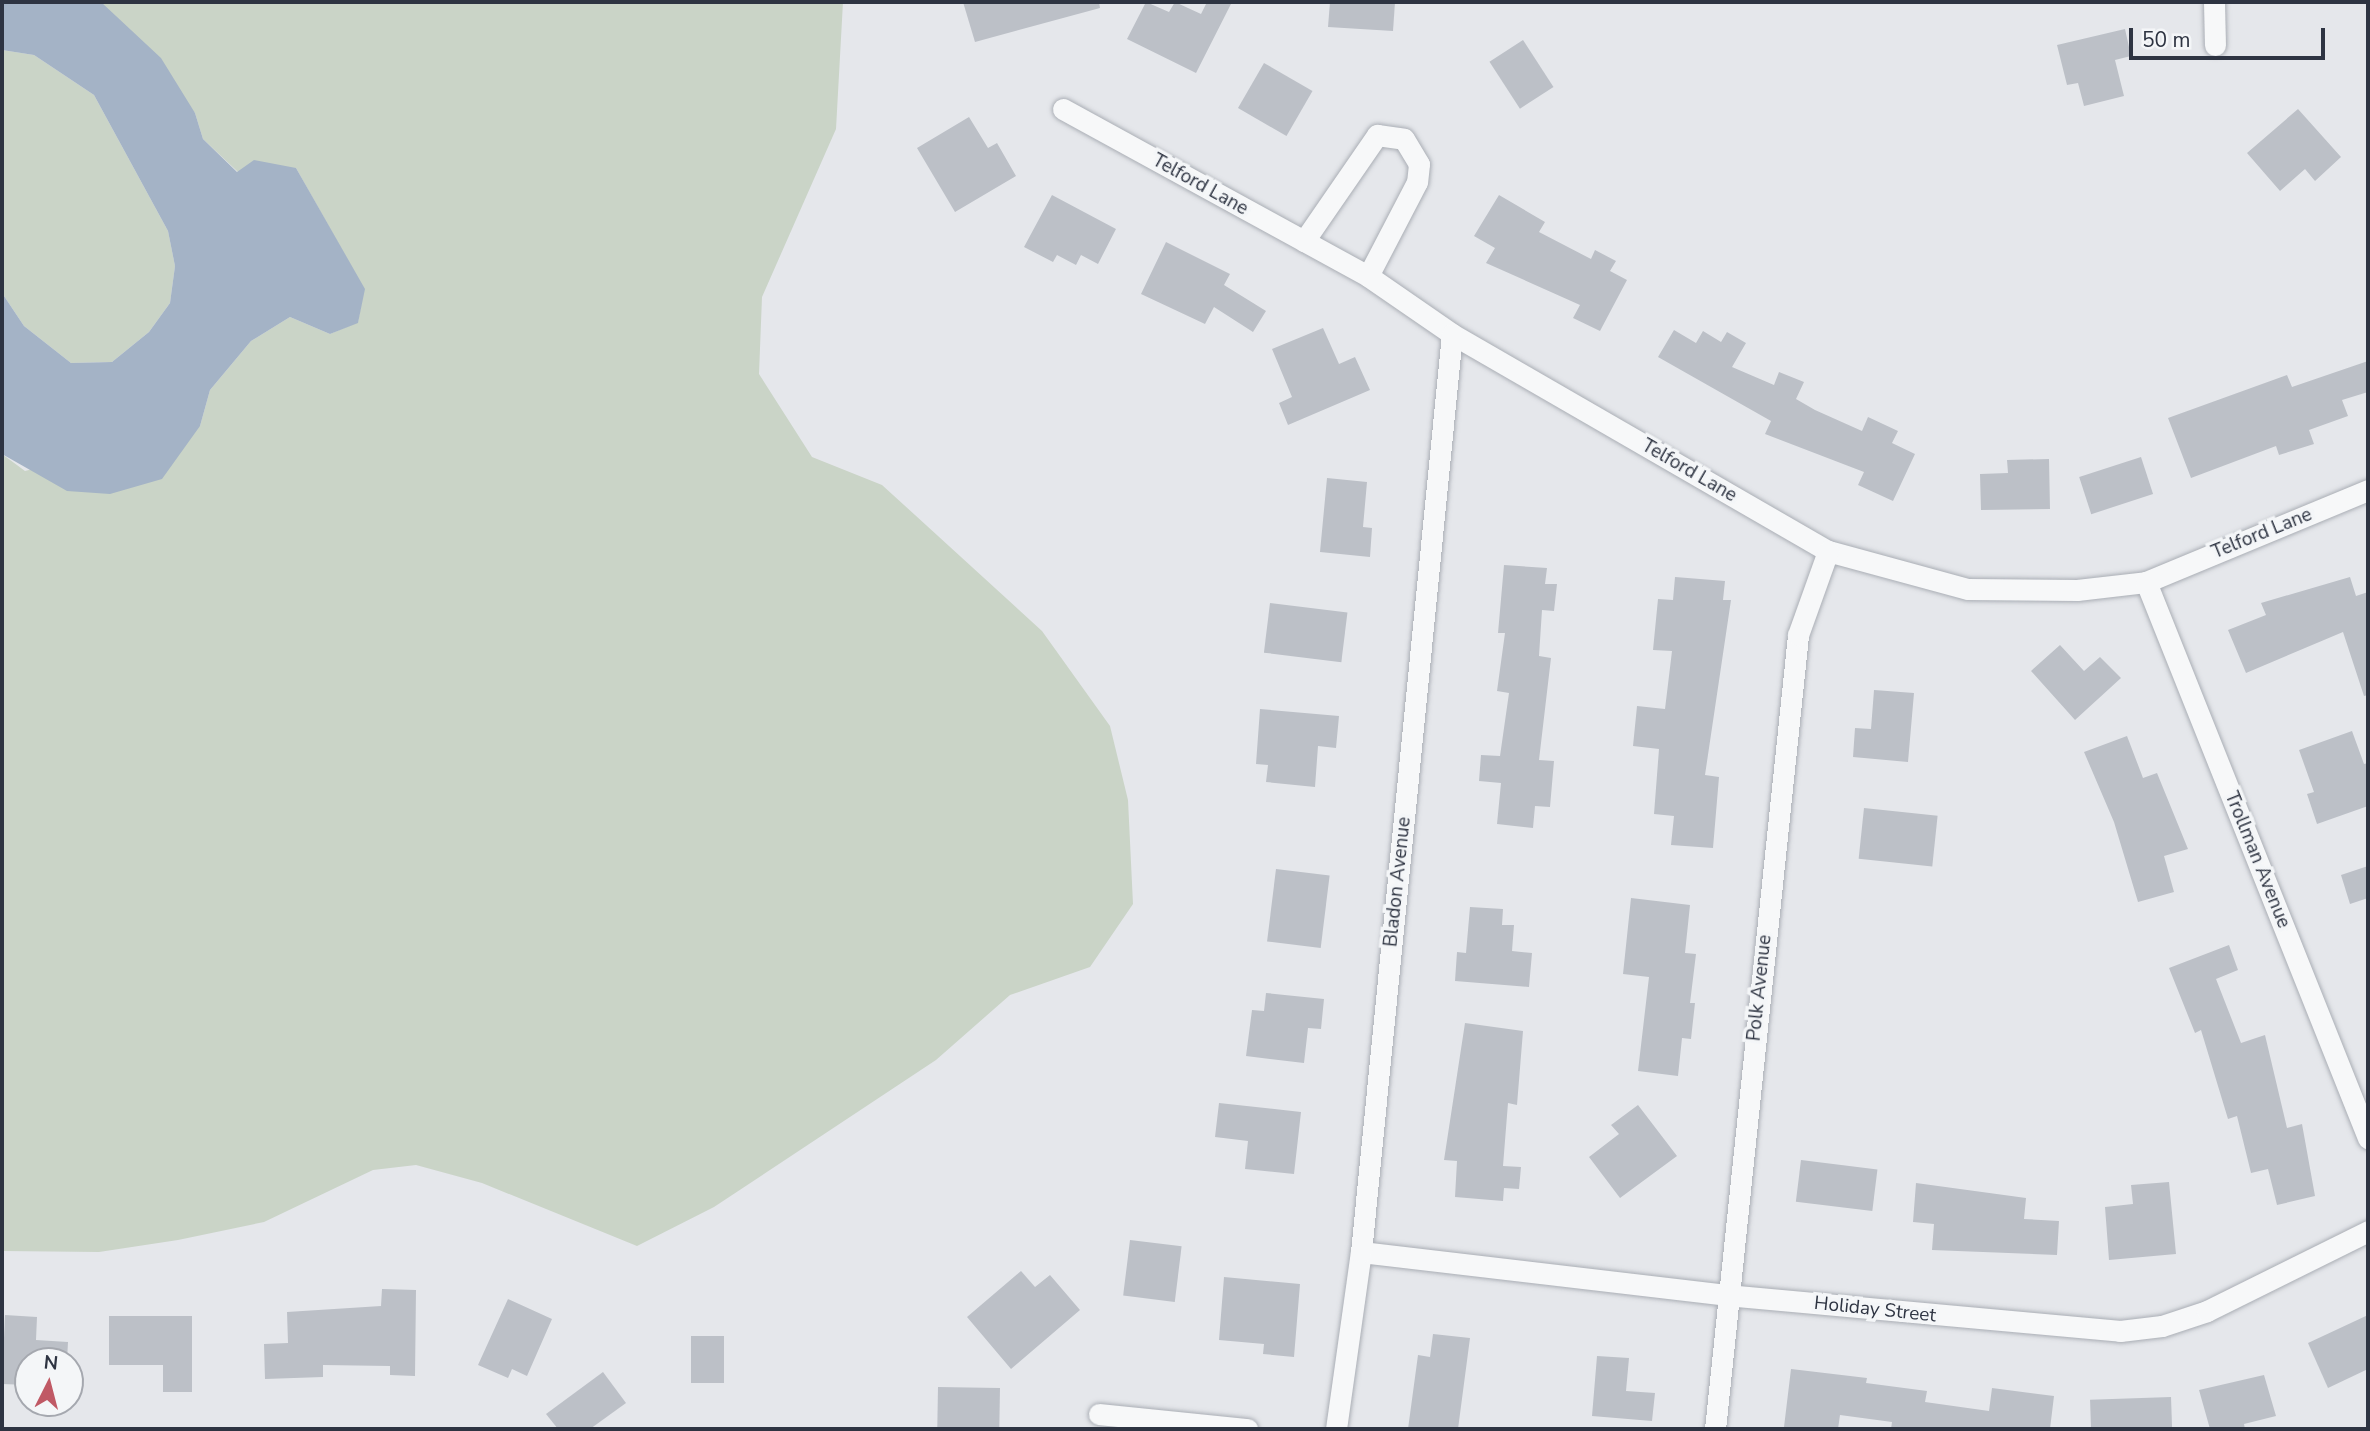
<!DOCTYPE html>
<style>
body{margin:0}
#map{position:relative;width:2370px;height:1431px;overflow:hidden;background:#e5e7eb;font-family:"Nunito Sans",sans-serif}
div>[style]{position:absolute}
.green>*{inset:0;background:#cad4c7}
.water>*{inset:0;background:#a4b3c6}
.building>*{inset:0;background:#bcc0c7;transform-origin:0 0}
.roads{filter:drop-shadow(0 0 2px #aaaeb5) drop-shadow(0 0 2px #aaaeb5)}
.street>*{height:21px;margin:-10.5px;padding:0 10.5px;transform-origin:10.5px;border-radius:10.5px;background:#f7f8f9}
span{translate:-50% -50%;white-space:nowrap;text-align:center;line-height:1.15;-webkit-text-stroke:7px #f4f6f8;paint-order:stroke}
.street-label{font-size:19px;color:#2e3442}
.frame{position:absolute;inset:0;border:4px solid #2e3442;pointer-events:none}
.north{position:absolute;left:14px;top:1347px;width:70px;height:70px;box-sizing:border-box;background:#f4f6f8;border:2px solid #a5a8af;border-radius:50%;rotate:6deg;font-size:19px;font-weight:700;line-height:28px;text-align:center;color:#2e3442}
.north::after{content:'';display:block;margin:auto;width:24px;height:32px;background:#c05965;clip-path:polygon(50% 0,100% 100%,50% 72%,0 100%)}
.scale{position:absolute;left:2129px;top:28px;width:196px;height:32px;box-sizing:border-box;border:4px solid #2e3442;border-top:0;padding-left:9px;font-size:21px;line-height:24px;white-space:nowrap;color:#2e3442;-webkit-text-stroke:5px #f4f6f8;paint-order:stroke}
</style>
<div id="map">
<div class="green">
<div style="clip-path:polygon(101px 2px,843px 2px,836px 129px,762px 297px,759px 374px,812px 457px,882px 485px,915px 515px,1042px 631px,1110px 726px,1128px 800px,1133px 904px,1090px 967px,1010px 995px,936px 1060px,714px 1207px,637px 1246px,482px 1183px,416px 1165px,373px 1170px,264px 1222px,178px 1240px,99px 1252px,2px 1251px,2px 454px,25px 471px,200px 426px,210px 390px,251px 341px,290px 317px,330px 334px,358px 322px,364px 289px,296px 168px,238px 172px,203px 139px,195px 113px)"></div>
<div style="clip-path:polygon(2px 50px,34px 55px,94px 95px,168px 231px,175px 266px,170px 303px,149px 332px,112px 362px,71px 363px,24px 326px,2px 293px)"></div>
</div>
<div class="water">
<div style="clip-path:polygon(2px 2px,101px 2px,161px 58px,195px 113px,203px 139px,237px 172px,254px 160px,296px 168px,365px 289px,358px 323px,330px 334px,290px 317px,251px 341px,210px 390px,200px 426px,162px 479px,110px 494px,67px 491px,2px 454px,2px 293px,24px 326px,71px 363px,112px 362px,149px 332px,170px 303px,175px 266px,168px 231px,94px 95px,34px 55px,2px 50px)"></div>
</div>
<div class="building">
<div style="clip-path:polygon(963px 2px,1099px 2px,1100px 8px,975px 42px)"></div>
<div style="clip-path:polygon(1146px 2px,1169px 12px,1175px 2px,1201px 14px,1207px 2px,1232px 2px,1196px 73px,1127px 39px)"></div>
<div style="clip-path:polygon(1330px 2px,1395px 2px,1393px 31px,1328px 27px)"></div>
<div style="clip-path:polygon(2125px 29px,2131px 56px,2115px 60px,2124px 96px,2084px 106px,2078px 83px,2067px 85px,2057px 45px)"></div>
<div style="left:1523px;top:40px;width:56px;height:40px;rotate:57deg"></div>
<div style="left:1264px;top:63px;width:56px;height:52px;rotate:30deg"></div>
<div style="clip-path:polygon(2298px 109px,2341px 157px,2315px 181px,2305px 169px,2280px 191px,2247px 153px)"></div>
<div style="clip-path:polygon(969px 117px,988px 148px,997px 143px,1016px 176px,955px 212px,917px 148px)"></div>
<div style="clip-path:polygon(1052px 195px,1116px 229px,1098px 264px,1081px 255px,1076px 265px,1057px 255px,1053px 262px,1024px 247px)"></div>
<div style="clip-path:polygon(1499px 195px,1545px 222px,1539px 232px,1591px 259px,1595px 250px,1616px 261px,1610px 271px,1627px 280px,1600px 331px,1573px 318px,1580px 305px,1486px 263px,1495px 248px,1474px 236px)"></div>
<div style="clip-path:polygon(1166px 242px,1230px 274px,1224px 285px,1266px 311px,1253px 332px,1214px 307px,1205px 324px,1141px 294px)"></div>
<div style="clip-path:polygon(1323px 328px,1339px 364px,1355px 357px,1370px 390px,1288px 425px,1279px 403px,1292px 397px,1272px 349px)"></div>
<div style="clip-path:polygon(1674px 330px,1696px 343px,1703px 331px,1721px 342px,1727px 332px,1746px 343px,1732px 367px,1774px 385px,1779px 372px,1804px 382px,1796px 399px,1815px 410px,1862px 431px,1868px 417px,1898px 431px,1892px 443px,1915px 454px,1893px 501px,1858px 485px,1864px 472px,1765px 434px,1771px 421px,1658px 357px)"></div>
<div style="clip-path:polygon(2368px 361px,2368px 392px,2342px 400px,2348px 416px,2309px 430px,2314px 444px,2279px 455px,2276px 446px,2191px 478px,2168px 418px,2287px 375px,2292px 387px)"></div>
<div style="left:2141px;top:457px;width:39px;height:65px;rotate:72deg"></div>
<div style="clip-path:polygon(2049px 459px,2050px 509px,1981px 510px,1980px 474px,2008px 473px,2007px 460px)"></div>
<div style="clip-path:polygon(1327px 478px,1367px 482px,1363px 527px,1372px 528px,1370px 557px,1320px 552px)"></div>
<div style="clip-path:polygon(1504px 565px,1547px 568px,1545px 584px,1557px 584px,1554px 611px,1542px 610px,1539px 656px,1551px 658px,1539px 760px,1554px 761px,1550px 807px,1535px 806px,1533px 828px,1497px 824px,1501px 783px,1479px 781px,1481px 755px,1500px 756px,1509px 693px,1497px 691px,1505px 633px,1498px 633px)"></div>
<div style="clip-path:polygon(1675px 577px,1725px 581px,1723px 600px,1731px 600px,1705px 775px,1719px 777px,1713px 848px,1671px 845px,1674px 816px,1654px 814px,1659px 749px,1633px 746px,1637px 706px,1665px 709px,1672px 651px,1653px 650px,1658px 599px,1673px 600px)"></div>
<div style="clip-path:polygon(2350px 577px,2356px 596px,2368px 592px,2368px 695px,2364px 696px,2343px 632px,2246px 673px,2228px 630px,2266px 615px,2261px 603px)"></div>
<div style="left:1270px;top:603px;width:78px;height:50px;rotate:7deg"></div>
<div style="clip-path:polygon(2060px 645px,2084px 671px,2100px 657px,2121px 678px,2075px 720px,2031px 671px)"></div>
<div style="clip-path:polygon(1874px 690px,1914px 693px,1908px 762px,1853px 757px,1855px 728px,1871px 729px)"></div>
<div style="clip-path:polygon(1260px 709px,1339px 716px,1336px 748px,1318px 746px,1315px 787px,1266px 782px,1268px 765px,1256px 764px)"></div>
<div style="clip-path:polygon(2352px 731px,2364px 764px,2368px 763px,2368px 806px,2317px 824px,2307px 794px,2314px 792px,2299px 750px)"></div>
<div style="clip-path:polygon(2127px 736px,2143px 778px,2157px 773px,2188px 849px,2164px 856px,2174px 892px,2138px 902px,2114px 822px,2084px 752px)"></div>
<div style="left:1864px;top:808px;width:74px;height:51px;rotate:6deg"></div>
<div style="clip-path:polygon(2368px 866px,2368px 898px,2350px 904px,2341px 875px)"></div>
<div style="left:1276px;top:869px;width:54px;height:73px;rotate:7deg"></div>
<div style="clip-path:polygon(1631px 898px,1690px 905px,1685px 953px,1696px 954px,1690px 1003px,1695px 1003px,1691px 1039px,1682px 1038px,1678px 1076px,1638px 1071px,1649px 977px,1623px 974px)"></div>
<div style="clip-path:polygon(1470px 907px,1503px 909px,1502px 925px,1514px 925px,1512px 951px,1532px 953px,1529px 987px,1455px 981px,1457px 952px,1466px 953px)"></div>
<div style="clip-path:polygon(2229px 945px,2238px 970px,2216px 979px,2241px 1043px,2265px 1035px,2287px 1128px,2302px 1124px,2315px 1196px,2277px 1205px,2268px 1169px,2251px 1173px,2237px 1116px,2228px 1119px,2201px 1030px,2195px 1033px,2169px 968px)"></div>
<div style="clip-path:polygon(1266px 993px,1324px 999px,1321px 1029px,1308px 1028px,1304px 1063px,1246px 1056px,1252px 1010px,1264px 1011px)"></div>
<div style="clip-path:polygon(1465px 1023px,1523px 1031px,1517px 1105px,1508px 1103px,1503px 1166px,1521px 1167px,1519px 1189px,1504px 1188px,1503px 1201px,1455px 1197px,1457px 1161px,1444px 1160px)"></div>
<div style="clip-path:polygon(1219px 1103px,1301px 1112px,1294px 1174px,1245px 1169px,1248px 1141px,1215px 1137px)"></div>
<div style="clip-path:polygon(1638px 1105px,1677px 1156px,1620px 1198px,1589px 1157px,1619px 1134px,1611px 1125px)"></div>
<div style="left:1801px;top:1160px;width:77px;height:42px;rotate:7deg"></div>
<div style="clip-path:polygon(2169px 1182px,2176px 1254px,2109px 1260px,2105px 1207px,2133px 1204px,2131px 1185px)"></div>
<div style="clip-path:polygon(1916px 1183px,2026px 1198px,2024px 1219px,2059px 1221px,2057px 1255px,1932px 1250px,1934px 1224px,1913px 1222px)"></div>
<div style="left:1130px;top:1240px;width:52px;height:56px;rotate:7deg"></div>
<div style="clip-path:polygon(1021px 1271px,1035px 1287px,1050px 1275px,1080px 1310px,1011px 1369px,967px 1317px)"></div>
<div style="clip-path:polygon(1224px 1277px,1300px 1284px,1294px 1357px,1263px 1354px,1264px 1344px,1219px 1340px)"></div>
<div style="clip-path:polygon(382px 1289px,416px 1290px,415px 1376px,390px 1375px,390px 1366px,323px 1365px,323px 1377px,265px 1379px,264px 1344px,288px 1343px,287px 1312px,381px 1306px)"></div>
<div style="clip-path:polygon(508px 1299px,552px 1319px,527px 1376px,512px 1369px,508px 1378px,478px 1365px)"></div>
<div style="clip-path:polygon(5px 1315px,37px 1317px,36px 1340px,68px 1342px,67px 1361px,28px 1361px,28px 1385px,2px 1384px)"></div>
<div style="clip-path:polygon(2368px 1315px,2368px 1369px,2328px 1388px,2308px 1343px)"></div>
<div style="clip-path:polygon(109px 1316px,192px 1316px,192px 1392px,163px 1392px,163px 1365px,109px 1365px)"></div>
<div style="clip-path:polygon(1433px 1334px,1470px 1338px,1458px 1429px,1408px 1429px,1418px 1355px,1430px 1357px)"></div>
<div style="left:691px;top:1336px;width:33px;height:47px"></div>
<div style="clip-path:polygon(1597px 1356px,1629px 1358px,1626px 1391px,1655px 1393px,1652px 1421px,1592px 1416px)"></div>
<div style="clip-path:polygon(1791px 1369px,1867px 1378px,1866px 1383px,1927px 1391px,1925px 1402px,1989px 1411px,1992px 1388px,2054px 1396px,2050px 1429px,1891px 1429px,1892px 1422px,1840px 1415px,1838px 1429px,1784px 1427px)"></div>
<div style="clip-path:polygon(603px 1372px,626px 1403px,590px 1429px,558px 1429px,546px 1414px)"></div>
<div style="clip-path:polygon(2264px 1375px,2276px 1416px,2244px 1424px,2245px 1429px,2210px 1429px,2199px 1390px)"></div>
<div style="left:938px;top:1387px;width:62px;height:42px;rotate:1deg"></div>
<div style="left:2171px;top:1397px;width:32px;height:81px;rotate:88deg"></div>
</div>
<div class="roads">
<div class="street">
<div style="left:2214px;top:2px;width:43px;rotate:88.7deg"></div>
<div style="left:1063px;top:109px;width:348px;rotate:28.7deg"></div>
<div style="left:1368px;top:276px;width:102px;rotate:34.6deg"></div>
<div style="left:1452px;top:334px;width:434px;rotate:30deg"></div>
<div style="left:1828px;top:551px;width:145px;rotate:15.2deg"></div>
<div style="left:1968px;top:589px;width:109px;rotate:0.5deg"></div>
<div style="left:2077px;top:590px;width:69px;rotate:-6.6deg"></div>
<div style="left:2146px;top:582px;width:240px;rotate:-22.5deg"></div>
<div style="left:1304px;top:241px;width:129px;rotate:-55.4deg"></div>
<div style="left:1377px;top:135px;width:27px;rotate:8deg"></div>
<div style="left:1404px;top:139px;width:29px;rotate:59deg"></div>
<div style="left:1419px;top:164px;width:18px;rotate:96deg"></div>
<div style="left:1417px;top:182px;width:106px;rotate:117.5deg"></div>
<div style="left:2146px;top:582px;width:599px;rotate:68.23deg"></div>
<div style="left:1361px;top:1252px;width:368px;rotate:6.7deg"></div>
<div style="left:1726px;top:1295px;width:396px;rotate:5.2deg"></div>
<div style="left:2120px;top:1331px;width:42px;rotate:-6.8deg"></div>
<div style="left:2162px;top:1326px;width:47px;rotate:-18.4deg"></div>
<div style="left:2207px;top:1311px;width:180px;rotate:-26.4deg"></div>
<div style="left:1099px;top:1414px;width:149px;rotate:5.8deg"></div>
<div style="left:1336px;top:1429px;width:179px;rotate:-82deg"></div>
<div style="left:1361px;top:1252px;width:922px;rotate:-84.34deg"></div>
<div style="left:1715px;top:1429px;width:798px;rotate:-84.03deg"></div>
<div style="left:1798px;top:635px;width:89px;rotate:-70.3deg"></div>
</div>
</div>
<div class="street-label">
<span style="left:1200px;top:185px;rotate:29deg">Telford Lane</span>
<span style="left:1689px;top:471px;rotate:30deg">Telford Lane</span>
<span style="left:2262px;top:534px;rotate:-22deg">Telford Lane</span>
<span style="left:2257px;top:860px;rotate:68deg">Trollman Avenue</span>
<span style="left:1398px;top:882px;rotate:-84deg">Bladon Avenue</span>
<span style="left:1760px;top:988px;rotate:-84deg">Polk Avenue</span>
<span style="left:1875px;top:1310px;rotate:6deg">Holiday Street</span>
</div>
<div class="frame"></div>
<div class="north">N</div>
<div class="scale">50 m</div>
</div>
